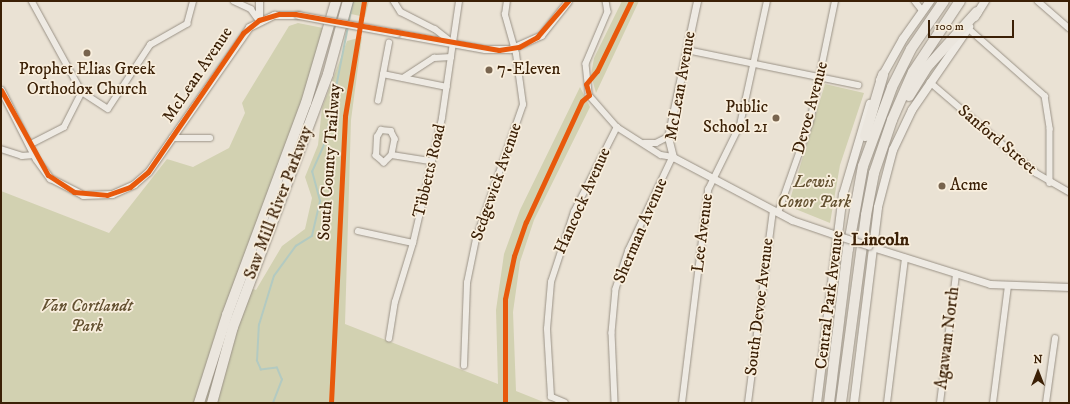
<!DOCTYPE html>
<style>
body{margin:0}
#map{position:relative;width:1070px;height:404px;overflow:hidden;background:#eae2d4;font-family:"IM FELL DW Pica",serif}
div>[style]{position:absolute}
.green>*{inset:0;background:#d2d1b1}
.stream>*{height:1.5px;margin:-0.75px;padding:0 0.75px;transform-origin:0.75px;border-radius:0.75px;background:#b3cac1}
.roads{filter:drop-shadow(0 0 1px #9a9286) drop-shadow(0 0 1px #9a9286)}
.minor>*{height:5.5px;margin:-2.75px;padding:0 2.75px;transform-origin:2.75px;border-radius:2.75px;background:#eeeae3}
.tertiary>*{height:7px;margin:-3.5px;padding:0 3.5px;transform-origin:3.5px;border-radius:3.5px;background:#eeeae3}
.secondary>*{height:8px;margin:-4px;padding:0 4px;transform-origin:4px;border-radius:4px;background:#eeeae3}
.motorway>*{height:10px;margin:-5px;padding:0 5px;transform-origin:5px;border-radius:5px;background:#ebe6de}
.bridges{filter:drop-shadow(0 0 1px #9a9286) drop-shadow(0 0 1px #9a9286)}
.tertiary-bridge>*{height:7px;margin:-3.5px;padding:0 3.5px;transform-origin:3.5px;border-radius:3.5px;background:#eeeae3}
.cycleway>*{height:5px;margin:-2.5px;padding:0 2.5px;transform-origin:2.5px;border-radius:2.5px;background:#e8590c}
.dots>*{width:11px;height:11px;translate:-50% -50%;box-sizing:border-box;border:2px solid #f8eedd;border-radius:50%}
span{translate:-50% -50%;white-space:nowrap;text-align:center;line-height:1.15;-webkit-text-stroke:3.5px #f8eedd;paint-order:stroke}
.poi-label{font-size:17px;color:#3b2006}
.left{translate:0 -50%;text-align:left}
.right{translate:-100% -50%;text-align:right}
.street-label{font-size:17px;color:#3b2006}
.park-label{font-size:17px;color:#635131;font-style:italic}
.neighbourhood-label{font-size:18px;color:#3b2006;font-weight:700}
.frame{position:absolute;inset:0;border:2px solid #3b2006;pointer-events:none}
.north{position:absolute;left:1018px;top:352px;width:40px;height:40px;-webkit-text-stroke:3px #f8eedd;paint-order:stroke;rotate:0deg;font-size:11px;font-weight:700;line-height:16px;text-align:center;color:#3b2006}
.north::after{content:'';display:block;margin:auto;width:14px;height:18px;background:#3b2006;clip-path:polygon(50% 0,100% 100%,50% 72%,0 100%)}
.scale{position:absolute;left:928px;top:20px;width:86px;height:18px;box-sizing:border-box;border:2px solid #3b2006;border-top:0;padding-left:5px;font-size:12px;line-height:14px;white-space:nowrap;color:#3b2006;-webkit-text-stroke:3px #f8eedd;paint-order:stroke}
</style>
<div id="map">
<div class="green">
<div style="clip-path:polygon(353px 1px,369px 1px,365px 17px,351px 14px)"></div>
<div style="clip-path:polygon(622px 1px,639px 1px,596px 93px,591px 75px,594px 58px)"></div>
<div style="clip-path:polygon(298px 23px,323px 28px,305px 95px,235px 282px,256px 290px,282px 246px,305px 229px,312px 198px,305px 177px,318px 145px,322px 108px,347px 41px,362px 37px,351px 120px,345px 324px,498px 384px,496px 310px,504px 254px,520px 210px,580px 87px,590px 107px,534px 220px,520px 262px,513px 312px,516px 391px,546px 403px,1px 403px,1px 191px,109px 233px,167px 159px,193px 167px,229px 148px,245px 113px,242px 103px,289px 26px)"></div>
<div style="clip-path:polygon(825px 84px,864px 93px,840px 165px,830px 223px,788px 206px)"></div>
</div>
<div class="stream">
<div style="left:349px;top:21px;width:20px;rotate:-79deg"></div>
<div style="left:273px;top:403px;width:25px;rotate:-69deg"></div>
<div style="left:282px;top:380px;width:13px;rotate:-113deg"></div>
<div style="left:277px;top:368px;width:16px;rotate:173deg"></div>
<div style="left:261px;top:370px;width:10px;rotate:-114deg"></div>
<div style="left:257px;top:361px;width:36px;rotate:-87deg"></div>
<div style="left:259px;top:325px;width:51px;rotate:-73deg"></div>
<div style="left:274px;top:276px;width:37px;rotate:-54deg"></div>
<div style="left:296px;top:246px;width:19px;rotate:-32deg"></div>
<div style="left:312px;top:236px;width:36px;rotate:-77deg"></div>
<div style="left:320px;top:201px;width:30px;rotate:-105deg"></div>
<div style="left:312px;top:172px;width:32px;rotate:-66deg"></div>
<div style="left:325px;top:143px;width:118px;rotate:-78.8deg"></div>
</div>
<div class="roads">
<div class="minor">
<div style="left:32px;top:1px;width:104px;rotate:61.2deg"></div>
<div style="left:82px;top:92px;width:31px;rotate:33deg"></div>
<div style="left:108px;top:109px;width:77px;rotate:-56.7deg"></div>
<div style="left:150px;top:45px;width:43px;rotate:-29.6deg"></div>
<div style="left:187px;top:24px;width:24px;rotate:-75deg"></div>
<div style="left:234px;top:1px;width:19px;rotate:25deg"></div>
<div style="left:251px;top:9px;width:14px;rotate:54deg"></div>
<div style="left:394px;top:1px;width:13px;rotate:58deg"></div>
<div style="left:401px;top:12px;width:38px;rotate:27deg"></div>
<div style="left:435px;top:29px;width:23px;rotate:38deg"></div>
<div style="left:606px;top:1px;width:11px;rotate:80deg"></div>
<div style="left:608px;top:12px;width:56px;rotate:112.9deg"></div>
<div style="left:586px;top:64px;width:31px;rotate:84deg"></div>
<div style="left:589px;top:95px;width:43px;rotate:48.8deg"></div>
<div style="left:617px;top:127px;width:52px;rotate:32.5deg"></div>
<div style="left:661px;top:155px;width:12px;rotate:9deg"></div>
<div style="left:673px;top:157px;width:103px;rotate:115.3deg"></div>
<div style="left:629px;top:250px;width:41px;rotate:108.4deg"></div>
<div style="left:616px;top:289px;width:44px;rotate:95.2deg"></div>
<div style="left:612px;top:333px;width:70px;rotate:87.5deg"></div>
<div style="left:915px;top:1px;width:11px;rotate:52deg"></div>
<div style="left:1038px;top:1px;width:41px;rotate:41.1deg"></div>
<div style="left:968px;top:28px;width:103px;rotate:41.4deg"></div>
<div style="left:1045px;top:96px;width:33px;rotate:81deg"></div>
<div style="left:1050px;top:129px;width:54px;rotate:90deg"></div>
<div style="left:687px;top:50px;width:175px;rotate:11.6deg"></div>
<div style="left:383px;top:74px;width:65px;rotate:11.5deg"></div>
<div style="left:403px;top:78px;width:37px;rotate:-33deg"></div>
<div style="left:434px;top:58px;width:17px;rotate:-3deg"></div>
<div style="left:930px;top:82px;width:140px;rotate:40.6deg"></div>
<div style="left:1036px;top:173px;width:38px;rotate:30deg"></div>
<div style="left:378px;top:101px;width:59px;rotate:-79.3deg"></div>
<div style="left:381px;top:130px;width:10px;rotate:6deg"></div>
<div style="left:391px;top:131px;width:9px;rotate:63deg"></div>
<div style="left:395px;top:139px;width:16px;rotate:101deg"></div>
<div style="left:392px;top:155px;width:11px;rotate:135deg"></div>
<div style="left:384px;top:163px;width:11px;rotate:-139deg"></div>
<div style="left:376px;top:156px;width:19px;rotate:-87deg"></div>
<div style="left:377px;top:137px;width:8px;rotate:-60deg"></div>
<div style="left:172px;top:138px;width:38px"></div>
<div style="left:644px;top:143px;width:12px"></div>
<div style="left:656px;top:143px;width:13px;rotate:-27deg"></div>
<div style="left:29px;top:145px;width:39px;rotate:-27deg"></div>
<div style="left:64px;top:127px;width:39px;rotate:-63deg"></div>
<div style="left:1px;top:149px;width:22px;rotate:18deg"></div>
<div style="left:22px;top:156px;width:12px;rotate:-5deg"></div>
<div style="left:392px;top:155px;width:38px;rotate:9deg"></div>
<div style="left:778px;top:213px;width:96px;rotate:-70.6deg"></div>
<div style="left:810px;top:122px;width:124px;rotate:-78.3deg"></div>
<div style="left:358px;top:231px;width:56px;rotate:12.3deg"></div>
<div style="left:389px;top:339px;width:37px;rotate:-81deg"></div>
<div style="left:395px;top:302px;width:62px;rotate:-73deg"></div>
<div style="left:413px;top:243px;width:128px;rotate:-76.9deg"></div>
<div style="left:442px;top:118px;width:118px;rotate:-81.7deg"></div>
<div style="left:464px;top:366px;width:83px;rotate:-87.9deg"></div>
<div style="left:467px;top:283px;width:45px;rotate:-78.4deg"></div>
<div style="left:476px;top:239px;width:142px;rotate:-70.7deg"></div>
<div style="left:523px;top:105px;width:51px;rotate:-97.8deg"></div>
<div style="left:516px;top:54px;width:41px;rotate:-105.8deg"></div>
<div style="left:505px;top:15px;width:14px;rotate:-82deg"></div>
<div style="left:565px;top:403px;width:15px;rotate:-157deg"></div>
<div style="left:551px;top:397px;width:68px;rotate:-93.4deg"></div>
<div style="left:547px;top:329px;width:47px;rotate:-85.1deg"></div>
<div style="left:551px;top:282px;width:74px;rotate:-71.8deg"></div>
<div style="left:574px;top:212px;width:95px;rotate:-63.2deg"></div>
<div style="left:682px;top:403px;width:215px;rotate:-83deg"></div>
<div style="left:708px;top:190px;width:72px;rotate:-63.8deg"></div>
<div style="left:740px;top:125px;width:127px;rotate:-77.7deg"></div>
<div style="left:748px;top:403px;width:194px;rotate:-82.6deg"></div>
<div style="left:887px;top:403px;width:146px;rotate:-82.9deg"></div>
<div style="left:940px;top:403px;width:130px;rotate:-82.9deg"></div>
<div style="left:993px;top:403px;width:118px;rotate:-82.7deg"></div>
<div style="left:1046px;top:403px;width:65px;rotate:-82deg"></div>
</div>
<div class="tertiary">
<div style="left:697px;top:1px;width:139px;rotate:102deg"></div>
<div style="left:668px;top:137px;width:21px;rotate:76deg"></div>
<div style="left:673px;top:157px;width:135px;rotate:27.9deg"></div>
<div style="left:792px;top:220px;width:53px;rotate:18.8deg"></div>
<div style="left:259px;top:20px;width:19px;rotate:-90deg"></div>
<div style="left:396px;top:33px;width:90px;rotate:10.2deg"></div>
<div style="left:485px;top:49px;width:25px"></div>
<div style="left:510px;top:49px;width:34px;rotate:-24deg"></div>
<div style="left:541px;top:35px;width:43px;rotate:-51.5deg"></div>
<div style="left:1px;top:90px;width:77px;rotate:63.1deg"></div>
<div style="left:36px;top:159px;width:24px;rotate:54deg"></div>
<div style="left:50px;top:178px;width:37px;rotate:27deg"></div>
<div style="left:83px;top:195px;width:29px;rotate:-2deg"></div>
<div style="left:112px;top:194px;width:24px;rotate:-24deg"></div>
<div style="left:134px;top:184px;width:18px;rotate:-41deg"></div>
<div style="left:148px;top:172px;width:177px;rotate:-55.1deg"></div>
<div style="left:249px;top:27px;width:28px;rotate:-26deg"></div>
<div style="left:274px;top:15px;width:24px"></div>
<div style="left:869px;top:246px;width:127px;rotate:17.4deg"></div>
<div style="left:990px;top:284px;width:79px;rotate:2.2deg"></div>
</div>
<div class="secondary">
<div style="left:975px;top:17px;width:19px;rotate:-58deg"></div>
<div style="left:880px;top:80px;width:47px;rotate:-60.7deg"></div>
<div style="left:903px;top:39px;width:47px;rotate:-54.6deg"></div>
<div style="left:817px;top:403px;width:210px;rotate:-82.9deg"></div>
<div style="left:843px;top:195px;width:95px;rotate:-73.5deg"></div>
<div style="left:854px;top:403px;width:197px;rotate:-83deg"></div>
<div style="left:878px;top:207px;width:59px;rotate:-75.3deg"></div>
<div style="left:893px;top:150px;width:44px;rotate:-64.6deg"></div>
<div style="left:912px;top:110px;width:101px;rotate:-55.5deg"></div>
</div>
<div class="motorway">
<div style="left:909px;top:96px;width:36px;rotate:-58deg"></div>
<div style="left:928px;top:66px;width:73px;rotate:-47.8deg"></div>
<div style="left:865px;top:136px;width:64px;rotate:-73.6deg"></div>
<div style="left:199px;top:403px;width:92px;rotate:-72.3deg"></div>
<div style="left:227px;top:315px;width:226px;rotate:-69.6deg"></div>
<div style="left:306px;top:103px;width:106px;rotate:-73.6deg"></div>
<div style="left:212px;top:403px;width:79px;rotate:-74.6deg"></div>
<div style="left:233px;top:327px;width:270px;rotate:-69.4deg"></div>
<div style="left:328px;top:74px;width:76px;rotate:-74.7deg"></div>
<div style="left:829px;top:403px;width:155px;rotate:-83deg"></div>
<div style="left:848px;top:249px;width:84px;rotate:-79.8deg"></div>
<div style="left:863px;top:166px;width:84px;rotate:-69.8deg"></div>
<div style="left:892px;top:87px;width:42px;rotate:-63.4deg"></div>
<div style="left:911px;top:49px;width:58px;rotate:-55.5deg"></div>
<div style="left:841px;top:403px;width:190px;rotate:-82.4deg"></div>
<div style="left:866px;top:215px;width:43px;rotate:-79.2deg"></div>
<div style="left:874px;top:173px;width:56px;rotate:-71.2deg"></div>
<div style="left:892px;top:120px;width:52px;rotate:-66.4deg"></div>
<div style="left:913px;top:72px;width:85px;rotate:-56.5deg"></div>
</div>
</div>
<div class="bridges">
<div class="tertiary-bridge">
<div style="left:298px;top:15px;width:100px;rotate:10.4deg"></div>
<div style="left:842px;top:237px;width:28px;rotate:18deg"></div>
</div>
</div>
<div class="cycleway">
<div style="left:1px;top:90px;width:97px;rotate:61.1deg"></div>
<div style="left:48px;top:175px;width:31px;rotate:33deg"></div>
<div style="left:74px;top:192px;width:33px;rotate:5deg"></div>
<div style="left:107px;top:195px;width:24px;rotate:-19deg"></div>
<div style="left:130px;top:187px;width:23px;rotate:-40deg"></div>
<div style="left:148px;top:172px;width:168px;rotate:-55.6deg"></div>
<div style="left:243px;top:33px;width:21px;rotate:-39deg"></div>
<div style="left:259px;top:20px;width:21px;rotate:-17deg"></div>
<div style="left:279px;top:14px;width:16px"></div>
<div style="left:295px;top:14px;width:207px;rotate:10deg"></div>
<div style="left:499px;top:50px;width:20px;rotate:-9deg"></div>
<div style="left:519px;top:47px;width:21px;rotate:-29deg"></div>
<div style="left:537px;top:37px;width:48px;rotate:-49.3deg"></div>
<div style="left:331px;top:403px;width:287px;rotate:-87.2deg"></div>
<div style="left:345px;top:116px;width:117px;rotate:-80.6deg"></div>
<div style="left:505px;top:403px;width:104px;rotate:-90deg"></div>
<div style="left:505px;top:299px;width:44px;rotate:-78.2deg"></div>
<div style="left:514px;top:256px;width:36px;rotate:-71deg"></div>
<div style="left:526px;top:222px;width:133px;rotate:-65.2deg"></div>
<div style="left:582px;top:101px;width:9px;rotate:-41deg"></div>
<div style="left:589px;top:95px;width:11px;rotate:-105deg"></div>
<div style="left:586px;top:84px;width:17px;rotate:-50deg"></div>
<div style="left:597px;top:71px;width:78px;rotate:-64.1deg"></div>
</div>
<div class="dots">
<div style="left:87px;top:53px;background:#78644e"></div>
<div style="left:489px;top:70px;background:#78644e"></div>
<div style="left:776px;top:118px;background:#78644e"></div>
<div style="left:942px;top:186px;background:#78644e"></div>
</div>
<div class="poi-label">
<span style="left:87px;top:80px">Prophet Elias Greek<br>Orthodox Church</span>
<span class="left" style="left:497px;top:70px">7-Eleven</span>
<span class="right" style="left:768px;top:118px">Public<br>School 21</span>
<span class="left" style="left:950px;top:186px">Acme</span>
</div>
<div class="street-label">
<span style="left:198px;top:75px;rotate:-56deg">McLean Avenue</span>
<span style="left:681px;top:86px;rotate:-80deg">McLean Avenue</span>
<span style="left:811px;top:108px;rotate:-75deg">Devoe Avenue</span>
<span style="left:997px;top:140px;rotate:40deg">Sanford Street</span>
<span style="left:330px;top:162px;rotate:-86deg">South County Trailway</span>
<span style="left:430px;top:171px;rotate:-77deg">Tibbetts Road</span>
<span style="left:497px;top:182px;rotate:-71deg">Sedgewick Avenue</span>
<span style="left:583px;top:201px;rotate:-66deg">Hancock Avenue</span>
<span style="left:279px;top:203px;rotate:-69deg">Saw Mill River Parkway</span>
<span style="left:641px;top:231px;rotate:-67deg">Sherman Avenue</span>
<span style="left:703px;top:233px;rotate:-83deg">Lee Avenue</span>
<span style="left:830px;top:300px;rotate:-83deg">Central Park Avenue</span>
<span style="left:760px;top:307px;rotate:-83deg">South Devoe Avenue</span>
<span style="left:948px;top:338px;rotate:-83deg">Agawam North</span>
</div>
<div class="park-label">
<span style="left:814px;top:193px">Lewis<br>Conor Park</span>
<span style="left:87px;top:317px">Van Cortlandt<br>Park</span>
</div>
<div class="neighbourhood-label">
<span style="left:880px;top:240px">Lincoln</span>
</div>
<div class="frame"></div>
<div class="north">N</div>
<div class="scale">100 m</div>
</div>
